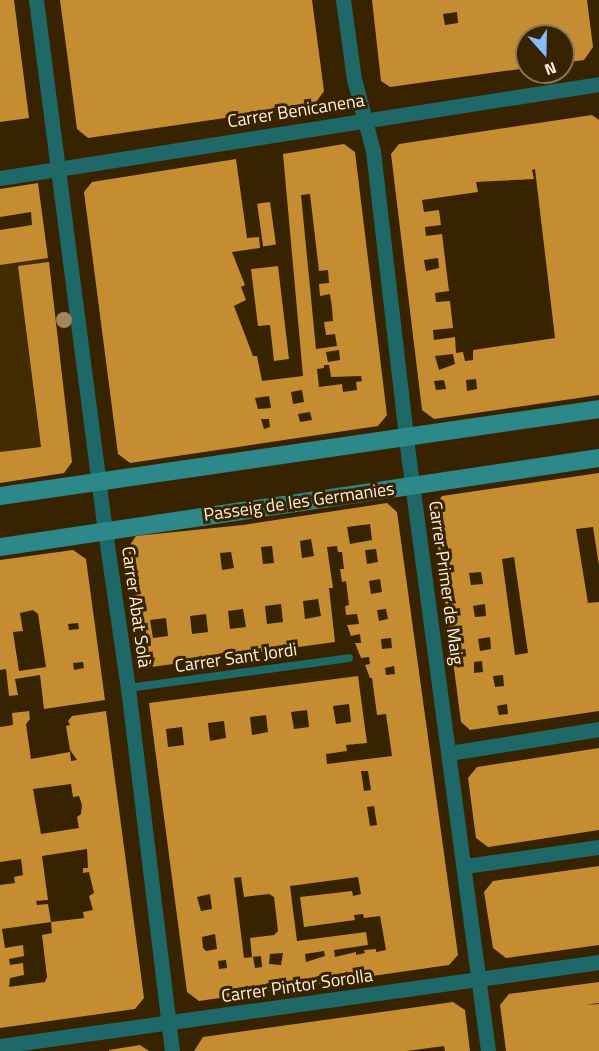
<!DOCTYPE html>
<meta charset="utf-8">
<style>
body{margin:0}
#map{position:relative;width:599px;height:1051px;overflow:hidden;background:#382301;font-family:"Titillium Web",sans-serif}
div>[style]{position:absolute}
.built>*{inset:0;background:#432b04}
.building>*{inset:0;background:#c58c32;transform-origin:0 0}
.lane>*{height:8px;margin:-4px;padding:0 4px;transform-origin:4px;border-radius:4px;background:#1f6868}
.street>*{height:15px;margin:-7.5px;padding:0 7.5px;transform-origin:7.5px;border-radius:7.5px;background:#1f6868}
.secondary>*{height:18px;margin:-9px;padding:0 9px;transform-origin:9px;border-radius:9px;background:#2d8989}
.trees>*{width:16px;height:16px;margin:-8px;border-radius:50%;background:#a2855b}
span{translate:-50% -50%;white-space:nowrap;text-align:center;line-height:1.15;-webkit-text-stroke:6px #382301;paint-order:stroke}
.street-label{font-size:18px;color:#fef0de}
.north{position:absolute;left:515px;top:24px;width:60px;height:60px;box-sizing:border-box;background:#382301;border:2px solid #877559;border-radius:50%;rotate:160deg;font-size:16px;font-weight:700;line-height:24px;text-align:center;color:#fef0de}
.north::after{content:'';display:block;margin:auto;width:21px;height:27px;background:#87bbfb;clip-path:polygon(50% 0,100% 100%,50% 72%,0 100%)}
</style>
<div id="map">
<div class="built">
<div style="clip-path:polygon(42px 210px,72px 462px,64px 473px,0 483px,0 230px,32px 225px,31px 213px)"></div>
</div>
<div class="building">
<div style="clip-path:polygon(0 0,14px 0,29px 118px,0 122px)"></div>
<div style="clip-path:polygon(60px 0,312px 0,324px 91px,314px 105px,88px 138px,77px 129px)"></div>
<div style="clip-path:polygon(evenodd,372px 0,587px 0,593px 47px,584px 60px,563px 63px,563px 36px,527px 36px,527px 68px,390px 87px,381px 81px,372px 0,457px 12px,458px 23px,445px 25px,443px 14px,457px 12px)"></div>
<div style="clip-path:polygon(evenodd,592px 115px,599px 120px,599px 395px,434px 419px,422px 410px,391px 154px,399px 144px,592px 115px,535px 169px,555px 338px,473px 350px,473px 360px,465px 361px,463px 352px,456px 353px,455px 337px,434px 340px,433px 330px,453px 328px,450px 301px,436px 302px,435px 293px,449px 291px,442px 234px,426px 236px,425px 227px,441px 225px,439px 210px,424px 212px,422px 200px,478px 192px,476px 182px,534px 179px,532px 170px,535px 169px,592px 115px,438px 258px,439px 268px,426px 271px,424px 260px,438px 258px,592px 115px,453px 354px,455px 364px,439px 370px,435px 356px,453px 354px,592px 115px,476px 379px,477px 389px,467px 391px,466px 380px,476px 379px,592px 115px,444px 380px,446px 389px,436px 390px,434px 381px,444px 380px)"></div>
<div style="clip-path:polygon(evenodd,344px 144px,355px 152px,387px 415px,378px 426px,130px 463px,118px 454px,84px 192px,92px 182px,236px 159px,247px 238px,259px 237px,260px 248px,232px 252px,245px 285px,241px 287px,246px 300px,234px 306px,253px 356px,257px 356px,262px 381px,303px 376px,283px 154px,344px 144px,310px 194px,319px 271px,328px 270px,329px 283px,319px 284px,320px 296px,330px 294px,332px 308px,333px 321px,324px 322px,326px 335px,335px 334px,337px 346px,316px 349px,301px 195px,310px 194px,344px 144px,339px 350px,340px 360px,328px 362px,326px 352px,339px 350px,344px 144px,324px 365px,329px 365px,331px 377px,361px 376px,362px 381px,356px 382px,357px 390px,343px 392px,342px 384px,319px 387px,317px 369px,324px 368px,324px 365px,344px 144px,302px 390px,304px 402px,293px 404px,291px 392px,302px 390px,344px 144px,269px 396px,271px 408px,258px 409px,255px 398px,269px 396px,344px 144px,310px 412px,312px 420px,300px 422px,298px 414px,310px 412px,344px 144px,261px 419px,269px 419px,270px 427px,264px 429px,261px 419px)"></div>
<div style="clip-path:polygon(38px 183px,48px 258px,0 265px,0 230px,32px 225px,31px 212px,0 217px,0 189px)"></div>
<div style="left:270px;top:202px;width:43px;height:13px;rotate:82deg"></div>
<div style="clip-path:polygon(49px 262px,72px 462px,64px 473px,0 483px,0 452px,41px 447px,18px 266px)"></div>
<div style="clip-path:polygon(278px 266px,289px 359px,274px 361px,270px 325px,258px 326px,251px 269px)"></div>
<div style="clip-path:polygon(evenodd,599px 473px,599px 566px,593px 527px,576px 529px,588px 603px,599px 602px,599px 711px,470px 730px,461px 722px,433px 509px,442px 496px,599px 473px,514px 557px,528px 653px,515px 655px,502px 559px,514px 557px,599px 473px,481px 572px,483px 584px,471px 585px,469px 573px,481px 572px,599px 473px,485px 604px,486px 616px,475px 617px,473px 606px,485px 604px,599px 473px,490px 637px,491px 649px,480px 651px,478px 639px,490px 637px,599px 473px,482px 661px,483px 672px,474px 673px,474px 662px,482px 661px,599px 473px,503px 675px,504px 686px,495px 687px,493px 676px,503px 675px,599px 473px,507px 704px,508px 714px,499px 715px,497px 706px,507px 704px)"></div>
<div style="clip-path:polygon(evenodd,387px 503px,397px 512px,458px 955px,449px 965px,199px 1001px,187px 992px,149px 703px,358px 676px,367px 743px,346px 745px,347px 751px,326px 754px,327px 764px,392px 756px,386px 714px,377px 715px,372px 678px,370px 678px,365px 665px,370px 664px,369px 657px,361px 658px,355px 643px,361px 643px,360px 634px,351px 636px,347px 625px,359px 624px,357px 614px,346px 615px,345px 606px,349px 605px,346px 581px,342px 582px,340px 569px,344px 569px,342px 552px,338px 552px,337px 546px,327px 547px,333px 588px,329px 588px,335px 642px,144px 668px,128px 548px,136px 536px,243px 525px,387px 503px,370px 524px,372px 540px,350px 544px,347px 527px,370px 524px,387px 503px,311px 539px,314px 556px,302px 558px,300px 541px,311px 539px,387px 503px,272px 546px,274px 563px,263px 564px,261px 547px,272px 546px,387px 503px,376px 549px,378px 562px,367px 564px,365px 550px,376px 549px,387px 503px,231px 552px,234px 568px,222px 570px,220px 553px,231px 552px,387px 503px,380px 579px,382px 592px,371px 594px,369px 581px,380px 579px,387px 503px,318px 599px,321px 616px,305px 619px,303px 601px,318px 599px,387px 503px,281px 604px,283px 622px,267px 624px,265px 606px,281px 604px,387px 503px,243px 609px,246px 627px,230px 629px,228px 611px,243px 609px,387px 503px,386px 609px,388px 619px,379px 621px,377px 610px,386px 609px,387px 503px,206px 614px,208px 632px,192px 634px,190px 616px,206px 614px,387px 503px,166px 618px,168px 636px,153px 638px,150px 620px,166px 618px,387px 503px,391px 638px,392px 648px,382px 649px,381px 639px,391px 638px,387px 503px,394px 666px,395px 674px,386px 675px,385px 668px,394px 666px,387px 503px,349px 704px,351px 722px,336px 724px,333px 706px,349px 704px,387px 503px,307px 710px,309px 727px,294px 729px,291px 712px,307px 710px,387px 503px,266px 715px,268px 732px,252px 735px,250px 717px,266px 715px,387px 503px,224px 721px,226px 738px,210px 741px,208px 723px,224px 721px,387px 503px,182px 727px,184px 745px,168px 747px,166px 729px,182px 727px,387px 503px,361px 771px,368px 771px,371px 790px,364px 791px,361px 771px,387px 503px,374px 806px,377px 825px,370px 826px,367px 807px,374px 806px,387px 503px,241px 877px,244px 897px,269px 894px,274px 897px,278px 931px,274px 935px,250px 938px,252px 957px,261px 956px,262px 967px,255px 968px,253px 957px,244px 958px,234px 878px,241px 877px,387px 503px,358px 877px,361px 894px,353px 896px,352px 891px,300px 897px,304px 927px,355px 920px,354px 915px,363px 914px,364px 918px,380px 916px,386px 950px,376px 952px,376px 949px,364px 950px,365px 953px,356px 955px,356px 952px,335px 957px,334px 950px,368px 945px,366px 932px,297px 941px,290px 886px,358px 877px,387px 503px,210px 894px,212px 909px,201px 911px,197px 897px,210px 894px,387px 503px,215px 934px,217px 949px,206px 951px,203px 948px,202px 937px,215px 934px,387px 503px,324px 951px,325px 956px,306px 962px,305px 954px,324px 951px,387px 503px,283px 953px,281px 965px,269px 964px,270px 954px,283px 953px,387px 503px,226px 960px,227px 968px,219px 969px,218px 961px,226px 960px)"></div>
<div style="clip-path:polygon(evenodd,73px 550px,86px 559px,105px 700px,44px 709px,40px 675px,15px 679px,18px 695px,9px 696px,6px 669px,0 670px,0 560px,73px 550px,33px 610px,38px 614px,46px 667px,19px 671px,13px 632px,23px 631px,20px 613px,33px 610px,73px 550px,78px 623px,79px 629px,69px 630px,68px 624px,78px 623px,73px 550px,83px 662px,84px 668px,74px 670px,73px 663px,83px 662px)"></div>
<div style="clip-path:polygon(evenodd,29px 711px,30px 719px,26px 724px,31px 759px,70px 752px,71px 761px,77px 760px,70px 750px,66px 726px,70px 725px,68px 721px,72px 716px,106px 711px,144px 998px,135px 1009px,0 1028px,0 885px,15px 883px,14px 877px,23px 875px,21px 859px,0 862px,0 727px,13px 725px,12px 713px,29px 711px,71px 784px,73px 797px,79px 796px,82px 805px,81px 814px,77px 817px,79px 828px,41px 834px,33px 789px,71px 784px,29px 711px,87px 849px,88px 868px,83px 868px,83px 873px,89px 872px,94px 893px,89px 896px,93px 910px,83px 912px,84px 918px,51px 922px,48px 904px,37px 905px,36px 901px,48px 900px,42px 856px,87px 849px,29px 711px,51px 922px,52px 933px,42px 935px,47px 977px,45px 982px,9px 987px,10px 978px,24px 975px,23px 963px,10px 965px,9px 959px,24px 956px,23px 945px,5px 948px,2px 929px,51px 922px)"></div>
<div style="clip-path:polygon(599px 748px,599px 830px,488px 847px,476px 838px,468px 778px,477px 767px)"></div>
<div style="clip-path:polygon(599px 866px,599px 945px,506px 958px,493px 948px,484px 892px,493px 881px)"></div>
<div style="clip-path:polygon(599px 982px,599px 1003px,585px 1005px,599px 1004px,599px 1051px,506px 1051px,500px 1005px,509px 994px)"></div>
<div style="clip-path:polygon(453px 1002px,465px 1010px,470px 1051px,445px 1051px,444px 1046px,407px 1051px,194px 1051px,203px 1037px)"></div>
<div style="clip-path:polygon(140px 1045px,149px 1051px,109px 1051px,109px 1050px)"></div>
</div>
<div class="lane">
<div style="left:128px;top:688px;width:223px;rotate:-7.7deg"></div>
</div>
<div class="street">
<div style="left:36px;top:0;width:535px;rotate:82.6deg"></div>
<div style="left:105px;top:531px;width:159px;rotate:81.7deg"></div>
<div style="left:128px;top:688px;width:366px;rotate:83.1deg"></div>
<div style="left:343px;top:0;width:80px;rotate:82.1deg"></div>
<div style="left:354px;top:79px;width:74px;rotate:75.2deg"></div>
<div style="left:373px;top:151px;width:312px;rotate:83.4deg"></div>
<div style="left:409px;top:461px;width:595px;rotate:82.37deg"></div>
<div style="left:0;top:178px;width:606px;rotate:-8.92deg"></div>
<div style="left:449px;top:753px;width:152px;rotate:-9.1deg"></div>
<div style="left:465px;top:866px;width:135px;rotate:-8.1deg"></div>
<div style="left:0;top:1046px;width:605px;rotate:-7.98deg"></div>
</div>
<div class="secondary">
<div style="left:0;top:496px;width:605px;rotate:-8.26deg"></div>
<div style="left:0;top:547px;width:606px;rotate:-8.45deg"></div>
</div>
<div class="trees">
<div style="left:64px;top:320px"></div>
</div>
<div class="street-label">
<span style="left:296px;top:111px;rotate:-9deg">Carrer Benicanena</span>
<span style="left:299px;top:502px;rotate:-8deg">Passeig de les Germanies</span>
<span style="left:446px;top:583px;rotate:82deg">Carrer Primer de Maig</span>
<span style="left:136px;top:607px;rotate:82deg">Carrer Abat Solà</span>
<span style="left:236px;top:658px;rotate:-8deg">Carrer Sant Jordi</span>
<span style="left:297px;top:986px;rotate:-8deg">Carrer Pintor Sorolla</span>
</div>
<div class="north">N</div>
</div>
